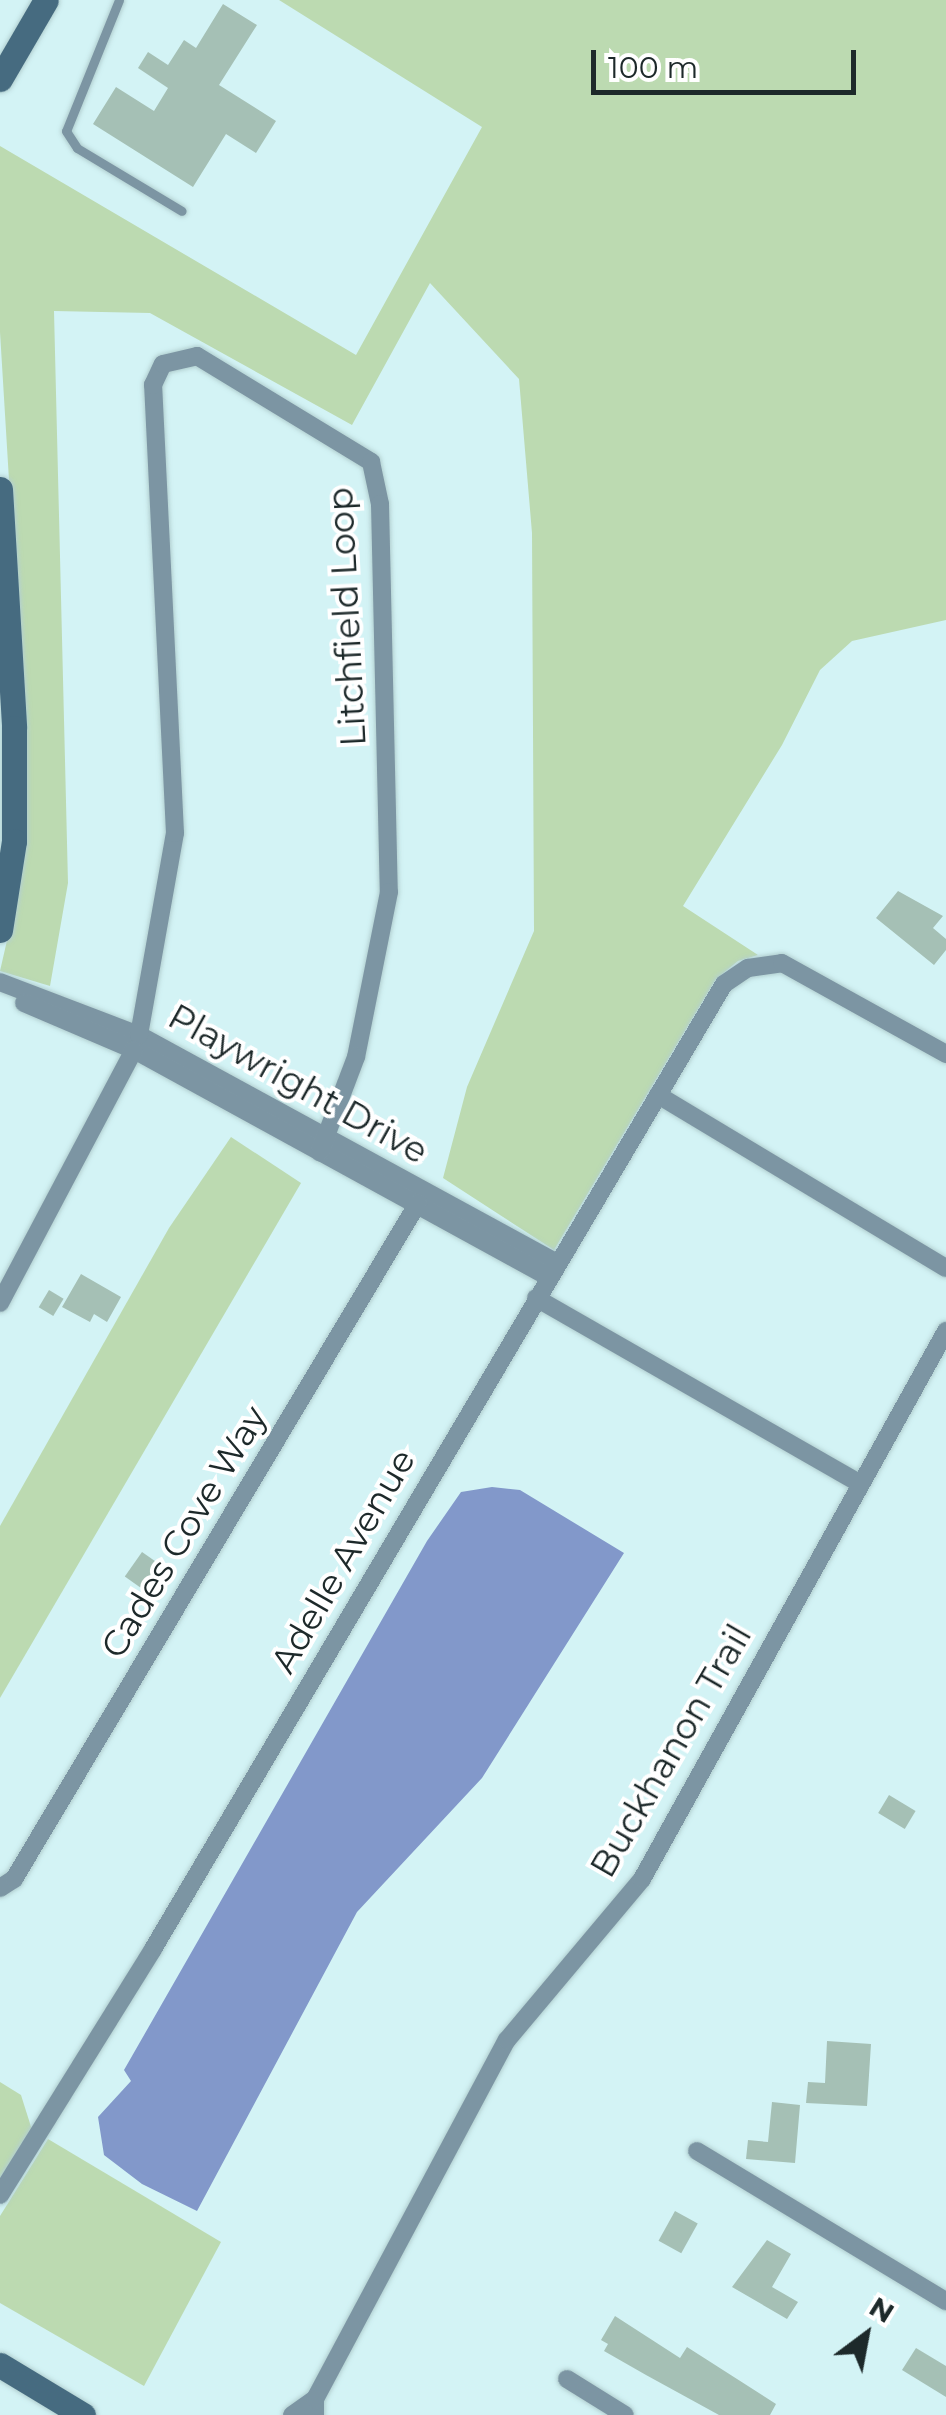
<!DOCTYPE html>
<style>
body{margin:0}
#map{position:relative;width:946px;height:2415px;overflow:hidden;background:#d3f3f5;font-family:Montserrat,sans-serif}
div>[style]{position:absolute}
.green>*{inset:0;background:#bcdab1}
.water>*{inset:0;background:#8298ca}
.building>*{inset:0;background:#a5c0b5;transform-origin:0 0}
.roads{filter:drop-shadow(0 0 2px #b2cfd0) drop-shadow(0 0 2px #b2cfd0)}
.lane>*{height:9px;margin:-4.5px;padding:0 4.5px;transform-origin:4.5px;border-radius:4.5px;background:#7c95a3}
.street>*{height:18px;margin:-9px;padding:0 9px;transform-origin:9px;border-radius:9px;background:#7c95a3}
.secondary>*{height:25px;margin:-12.5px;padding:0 12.5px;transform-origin:12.5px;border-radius:12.5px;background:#466b80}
span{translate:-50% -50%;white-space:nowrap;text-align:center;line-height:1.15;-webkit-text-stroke:8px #fff;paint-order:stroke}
.street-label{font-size:35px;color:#1d292a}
.north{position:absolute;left:816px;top:2285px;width:100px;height:100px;-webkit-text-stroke:8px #fff;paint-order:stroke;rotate:32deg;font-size:28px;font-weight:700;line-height:40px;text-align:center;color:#1d292a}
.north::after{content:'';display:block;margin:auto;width:35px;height:45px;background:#1d292a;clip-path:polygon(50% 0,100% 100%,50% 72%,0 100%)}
.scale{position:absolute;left:591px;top:50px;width:265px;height:45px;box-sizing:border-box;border:5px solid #1d292a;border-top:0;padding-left:12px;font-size:30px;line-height:35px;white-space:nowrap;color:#1d292a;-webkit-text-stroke:8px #fff;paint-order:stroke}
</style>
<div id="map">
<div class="green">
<div style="clip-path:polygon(279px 0,946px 0,946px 620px,852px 641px,820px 670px,782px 745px,683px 906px,758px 955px,738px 961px,716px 979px,554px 1250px,443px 1178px,467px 1087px,534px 931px,532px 533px,519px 379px,430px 283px,352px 425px,150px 313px,54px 311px,68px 883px,50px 986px,0 971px,11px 923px,24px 727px,0 332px,0 146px,356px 355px,482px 127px)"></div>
<div style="clip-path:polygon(231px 1137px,301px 1183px,0 1698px,0 1526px,169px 1228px)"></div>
<div style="clip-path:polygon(0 2082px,21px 2095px,32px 2130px,0 2178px)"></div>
<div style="clip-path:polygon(48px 2139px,221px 2242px,144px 2386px,0 2303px,0 2216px)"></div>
</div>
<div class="water">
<div style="clip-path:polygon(492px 1487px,520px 1490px,624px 1553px,482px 1778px,357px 1912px,197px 2211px,142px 2184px,104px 2155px,98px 2117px,131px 2081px,124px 2070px,427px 1541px,461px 1492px)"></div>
</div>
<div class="building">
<div style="clip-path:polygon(223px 4px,257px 25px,219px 85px,276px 121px,256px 153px,226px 134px,193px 187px,93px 124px,116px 87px,154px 111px,168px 88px,138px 68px,148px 52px,168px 65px,184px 40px,196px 48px)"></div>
<div style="clip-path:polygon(898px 891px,943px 916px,933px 928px,946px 939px,946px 950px,934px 965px,876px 918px)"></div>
<div style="clip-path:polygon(81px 1274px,121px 1297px,107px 1322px,94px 1314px,90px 1322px,62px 1307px)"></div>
<div style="left:49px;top:1290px;width:17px;height:20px;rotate:31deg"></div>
<div style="left:142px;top:1552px;width:28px;height:30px;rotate:35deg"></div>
<div style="left:889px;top:1795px;width:31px;height:21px;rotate:31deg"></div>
<div style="clip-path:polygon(827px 2041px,871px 2044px,867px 2106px,806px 2103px,808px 2082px,825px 2083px)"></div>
<div style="clip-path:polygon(772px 2102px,800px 2105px,795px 2163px,746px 2159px,748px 2140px,768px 2142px)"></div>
<div style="left:675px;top:2211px;width:26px;height:34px;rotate:29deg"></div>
<div style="clip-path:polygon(767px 2240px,791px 2254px,772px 2287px,798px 2302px,787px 2319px,732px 2287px)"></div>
<div style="clip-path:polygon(615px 2316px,680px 2358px,687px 2347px,776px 2404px,770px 2415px,719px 2415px,646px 2375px,604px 2351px,608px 2344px,601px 2340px)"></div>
<div style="clip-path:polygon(916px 2348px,946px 2366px,946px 2397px,902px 2370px)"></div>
</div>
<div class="roads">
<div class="lane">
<div style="left:119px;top:0;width:141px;rotate:112deg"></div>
<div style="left:66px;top:131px;width:20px;rotate:57deg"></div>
<div style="left:77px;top:148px;width:122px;rotate:31deg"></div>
</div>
<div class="street">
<div style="left:0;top:982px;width:149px;rotate:20.9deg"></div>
<div style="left:139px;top:1035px;width:476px;rotate:28.6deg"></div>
<div style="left:24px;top:1003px;width:120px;rotate:23.1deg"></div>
<div style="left:134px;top:1050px;width:472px;rotate:28.7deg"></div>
<div style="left:139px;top:1035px;width:205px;rotate:-79.9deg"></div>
<div style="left:175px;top:833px;width:449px;rotate:-92.8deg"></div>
<div style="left:153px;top:385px;width:23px;rotate:-65deg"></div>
<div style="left:163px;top:364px;width:35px;rotate:-13deg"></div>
<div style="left:197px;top:356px;width:204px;rotate:31.3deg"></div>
<div style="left:371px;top:462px;width:43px;rotate:77.9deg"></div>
<div style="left:380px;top:504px;width:388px;rotate:88.7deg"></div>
<div style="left:389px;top:892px;width:168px;rotate:101.3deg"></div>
<div style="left:356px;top:1057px;width:102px;rotate:110.8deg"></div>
<div style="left:658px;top:1095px;width:336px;rotate:31deg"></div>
<div style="left:536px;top:1298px;width:374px;rotate:29.8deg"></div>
<div style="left:0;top:1303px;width:286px;rotate:-62.1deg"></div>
<div style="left:0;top:1888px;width:17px;rotate:-33deg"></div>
<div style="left:14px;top:1879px;width:788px;rotate:-59.14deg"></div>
<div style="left:697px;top:2151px;width:291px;rotate:31.1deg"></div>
<div style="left:0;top:2195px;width:290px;rotate:-58.1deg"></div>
<div style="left:153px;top:1949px;width:1121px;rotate:-59.39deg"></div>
<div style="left:724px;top:984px;width:29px;rotate:-34deg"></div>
<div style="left:748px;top:968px;width:34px;rotate:-8deg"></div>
<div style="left:782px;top:963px;width:188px;rotate:29deg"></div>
<div style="left:567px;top:2379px;width:68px;rotate:31.8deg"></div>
<div style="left:292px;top:2415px;width:28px;rotate:-35deg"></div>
<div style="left:315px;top:2415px;width:16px;rotate:-90deg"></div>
<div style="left:315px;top:2399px;width:407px;rotate:-61.9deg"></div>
<div style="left:507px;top:2040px;width:210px;rotate:-50deg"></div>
<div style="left:642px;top:1879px;width:627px;rotate:-60.98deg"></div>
</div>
<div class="secondary">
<div style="left:0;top:79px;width:91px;rotate:-59.8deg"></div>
<div style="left:0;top:489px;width:239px;rotate:86.6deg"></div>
<div style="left:14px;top:728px;width:113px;rotate:90deg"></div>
<div style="left:14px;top:841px;width:90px;rotate:98.9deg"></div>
<div style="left:0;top:2365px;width:97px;rotate:31.1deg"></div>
</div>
</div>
<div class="street-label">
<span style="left:347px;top:617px;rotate:-93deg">Litchfield Loop</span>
<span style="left:298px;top:1084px;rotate:29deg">Playwright Drive</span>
<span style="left:184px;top:1532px;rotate:-59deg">Cades Cove Way</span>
<span style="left:343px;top:1561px;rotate:-60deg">Adelle Avenue</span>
<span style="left:671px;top:1751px;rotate:-60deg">Buckhanon Trail</span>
</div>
<div class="north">N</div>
<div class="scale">100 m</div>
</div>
